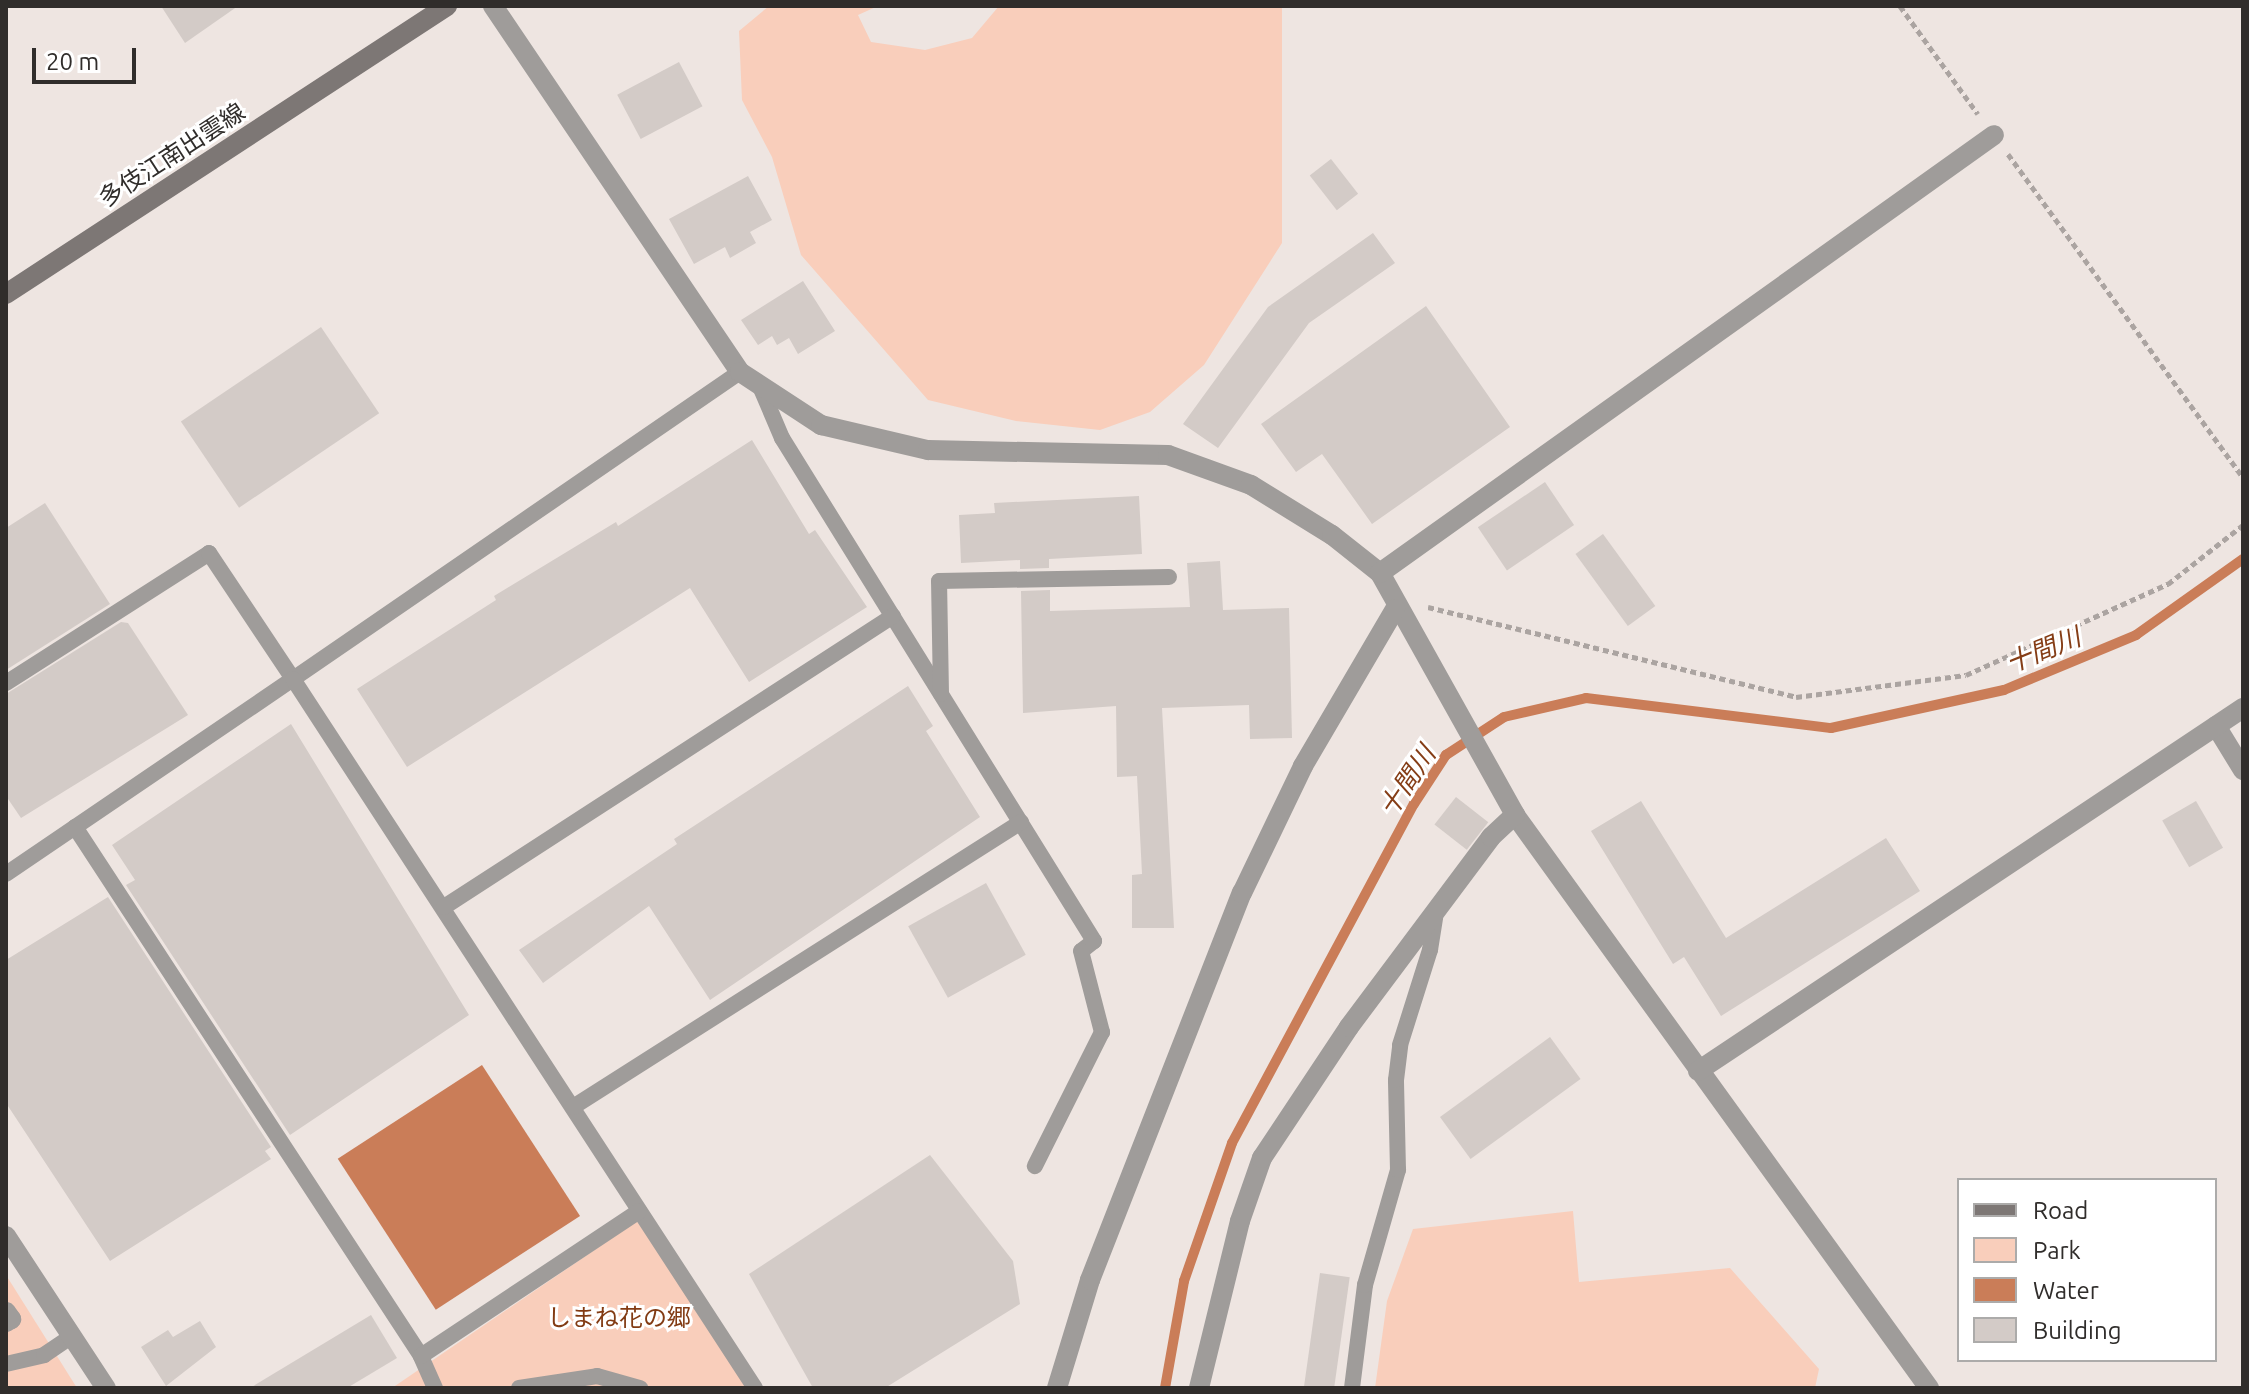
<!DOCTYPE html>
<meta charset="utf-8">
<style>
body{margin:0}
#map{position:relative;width:2249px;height:1394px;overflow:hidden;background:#eee5e1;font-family:Ubuntu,"Noto Sans JP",sans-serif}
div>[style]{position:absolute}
.green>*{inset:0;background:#f9cebb}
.water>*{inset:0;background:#ca7d58;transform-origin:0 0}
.stream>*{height:10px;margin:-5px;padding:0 5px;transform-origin:5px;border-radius:5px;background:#ca7d58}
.building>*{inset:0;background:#d3cbc7;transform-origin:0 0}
.path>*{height:5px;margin-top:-2.5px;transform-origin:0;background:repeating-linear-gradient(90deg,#aba4a1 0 6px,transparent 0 10px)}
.service>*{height:16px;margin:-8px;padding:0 8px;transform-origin:8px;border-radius:8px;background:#9f9c9a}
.pedestrian>*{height:20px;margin:-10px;padding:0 10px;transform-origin:10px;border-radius:10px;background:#9f9c9a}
.minor>*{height:20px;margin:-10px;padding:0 10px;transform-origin:10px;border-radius:10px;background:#9f9c9a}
.secondary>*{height:20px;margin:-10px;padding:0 10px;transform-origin:10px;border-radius:10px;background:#7d7775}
span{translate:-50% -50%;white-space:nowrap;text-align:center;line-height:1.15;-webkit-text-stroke:6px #fff;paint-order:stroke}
.street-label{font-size:24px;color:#302d2b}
.park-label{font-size:24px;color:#823b13}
.water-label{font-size:26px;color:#853d16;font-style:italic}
.frame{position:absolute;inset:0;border:8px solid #302d2b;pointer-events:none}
.legend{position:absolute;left:1957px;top:1178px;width:260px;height:184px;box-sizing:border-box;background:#fff;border:2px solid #acabaa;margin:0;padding:10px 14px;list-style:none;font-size:24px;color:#302d2b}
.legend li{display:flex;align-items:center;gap:16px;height:40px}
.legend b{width:40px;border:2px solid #acabaa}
.scale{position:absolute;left:32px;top:48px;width:104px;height:36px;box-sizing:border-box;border:4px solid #302d2b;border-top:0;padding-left:10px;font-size:24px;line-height:28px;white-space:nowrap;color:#302d2b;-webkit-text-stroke:6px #fff;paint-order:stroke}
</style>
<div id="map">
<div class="green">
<div style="clip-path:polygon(769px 6px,878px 6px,858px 15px,871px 42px,925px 50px,972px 38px,999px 6px,1282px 6px,1282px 243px,1204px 365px,1150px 412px,1100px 430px,1016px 421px,928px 400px,801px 255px,772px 157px,742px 100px,739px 31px)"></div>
<div style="clip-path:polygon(1573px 1211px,1579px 1282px,1730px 1268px,1819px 1369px,1815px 1388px,1375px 1388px,1387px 1301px,1413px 1229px)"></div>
<div style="clip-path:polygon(637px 1221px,751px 1388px,392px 1388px)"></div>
<div style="clip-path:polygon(6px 1275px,77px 1388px,6px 1388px)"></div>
</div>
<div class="water">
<div style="left:482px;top:1065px;width:180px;height:172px;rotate:57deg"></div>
</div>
<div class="stream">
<div style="left:1165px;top:1388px;width:109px;rotate:-79.9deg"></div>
<div style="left:1184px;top:1281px;width:146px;rotate:-70.8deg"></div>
<div style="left:1232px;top:1143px;width:385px;rotate:-61.8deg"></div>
<div style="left:1414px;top:804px;width:59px;rotate:-56.9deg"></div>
<div style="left:1446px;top:755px;width:69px;rotate:-33.2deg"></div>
<div style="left:1504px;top:717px;width:84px;rotate:-13deg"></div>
<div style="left:1586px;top:698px;width:247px;rotate:7deg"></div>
<div style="left:1831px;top:728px;width:177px;rotate:-12.4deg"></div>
<div style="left:2004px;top:690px;width:143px;rotate:-22.6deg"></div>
<div style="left:2136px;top:635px;width:131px;rotate:-35.4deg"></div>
</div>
<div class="building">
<div style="clip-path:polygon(161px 6px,238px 6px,185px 43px)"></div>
<div style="left:679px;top:62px;width:50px;height:70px;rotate:62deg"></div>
<div style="left:1331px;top:159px;width:44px;height:27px;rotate:52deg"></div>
<div style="clip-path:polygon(748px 176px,772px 220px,750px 232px,756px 243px,730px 258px,725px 247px,694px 264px,669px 219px)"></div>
<div style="clip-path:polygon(1373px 233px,1395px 263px,1309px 323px,1218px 448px,1183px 424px,1268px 307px)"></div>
<div style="clip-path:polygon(803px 281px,835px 331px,798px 354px,789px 338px,777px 345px,772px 336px,758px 345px,741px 320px)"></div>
<div style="clip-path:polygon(1426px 306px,1510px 427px,1372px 524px,1322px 454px,1296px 472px,1261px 424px)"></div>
<div style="left:321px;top:327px;width:104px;height:169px;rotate:56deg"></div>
<div style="clip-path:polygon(752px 440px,809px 534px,815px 530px,867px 607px,749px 682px,690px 588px,407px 767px,357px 689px,496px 600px,494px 596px,616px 522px,618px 526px)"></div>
<div style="left:1545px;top:482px;width:52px;height:81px;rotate:56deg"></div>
<div style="clip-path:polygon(1139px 496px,1142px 554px,1049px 559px,1049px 568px,1020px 569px,1020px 560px,961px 563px,959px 515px,995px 513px,994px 503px)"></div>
<div style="clip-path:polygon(45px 503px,110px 604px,6px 670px,6px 528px)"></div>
<div style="left:1603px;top:534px;width:89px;height:34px;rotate:54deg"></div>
<div style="clip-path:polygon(1220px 561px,1223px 610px,1289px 608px,1292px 738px,1250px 739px,1249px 705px,1162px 708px,1174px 928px,1132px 928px,1132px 875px,1142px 874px,1137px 776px,1117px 777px,1116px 706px,1023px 713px,1021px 591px,1050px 590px,1050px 611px,1190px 607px,1187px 563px)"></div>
<div style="clip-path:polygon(121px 622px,128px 623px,188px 715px,21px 818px,6px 796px,6px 694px)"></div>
<div style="clip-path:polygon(908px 686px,933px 726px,926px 731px,980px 817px,710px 1000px,649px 906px,543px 983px,519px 950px,677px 844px,674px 839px)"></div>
<div style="clip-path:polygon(291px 724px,469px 1015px,290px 1135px,126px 885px,135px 880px,112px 845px)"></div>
<div style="left:1456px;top:797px;width:41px;height:35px;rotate:38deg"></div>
<div style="clip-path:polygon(1641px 801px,1726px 938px,1886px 838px,1920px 891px,1721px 1016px,1684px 957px,1673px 964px,1591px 831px)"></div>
<div style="left:2196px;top:801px;width:54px;height:39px;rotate:60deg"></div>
<div style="left:986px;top:883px;width:82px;height:89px;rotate:61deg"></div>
<div style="clip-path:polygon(108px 897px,271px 1147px,265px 1151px,271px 1159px,110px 1261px,6px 1103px,6px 960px)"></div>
<div style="left:1550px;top:1037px;width:52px;height:136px;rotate:54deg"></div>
<div style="clip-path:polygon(930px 1155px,1013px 1261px,1020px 1304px,885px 1388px,813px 1388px,749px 1274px)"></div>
<div style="left:1320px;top:1273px;width:30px;height:116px;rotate:8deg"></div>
<div style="clip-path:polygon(371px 1315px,397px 1358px,347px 1388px,250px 1388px)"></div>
<div style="clip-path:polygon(200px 1321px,216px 1347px,166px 1386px,141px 1347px,168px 1330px,173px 1337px)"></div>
</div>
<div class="path">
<div style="left:1900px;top:6px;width:133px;rotate:54.2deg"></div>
<div style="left:2008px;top:154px;width:399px;rotate:54deg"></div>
<div style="left:1428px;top:607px;width:379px;rotate:13.7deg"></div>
<div style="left:1796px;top:697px;width:171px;rotate:-7.4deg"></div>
<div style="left:1966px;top:675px;width:222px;rotate:-24.3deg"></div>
<div style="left:2168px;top:584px;width:95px;rotate:-38.2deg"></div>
</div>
<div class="service">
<div style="left:759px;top:384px;width:59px;rotate:66.9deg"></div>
<div style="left:782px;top:438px;width:592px;rotate:58.19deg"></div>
<div style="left:1094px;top:941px;width:16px;rotate:142deg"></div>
<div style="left:1081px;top:951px;width:84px;rotate:75.5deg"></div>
<div style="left:1102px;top:1032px;width:150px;rotate:116.6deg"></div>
<div style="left:6px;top:683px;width:241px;rotate:-32.6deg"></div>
<div style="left:209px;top:553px;width:151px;rotate:56.3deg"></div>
<div style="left:293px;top:679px;width:542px;rotate:-34.48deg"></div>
<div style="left:941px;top:694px;width:113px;rotate:-91deg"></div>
<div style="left:939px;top:581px;width:230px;rotate:-1deg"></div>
<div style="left:75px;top:827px;width:632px;rotate:56.81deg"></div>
<div style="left:6px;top:874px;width:347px;rotate:-34.2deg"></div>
<div style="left:293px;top:679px;width:846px;rotate:56.91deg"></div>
<div style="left:444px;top:907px;width:535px;rotate:-32.95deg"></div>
<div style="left:573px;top:1107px;width:531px;rotate:-32.46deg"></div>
<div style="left:6px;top:1364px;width:39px;rotate:-13deg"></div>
<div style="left:44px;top:1355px;width:34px;rotate:-34deg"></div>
<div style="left:435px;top:1388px;width:35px;rotate:-114deg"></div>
<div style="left:421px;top:1356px;width:262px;rotate:-33.6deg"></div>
<div style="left:519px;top:1388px;width:79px;rotate:-8.7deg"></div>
<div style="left:597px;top:1376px;width:45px;rotate:15.6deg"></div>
<div style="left:1352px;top:1388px;width:104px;rotate:-82.8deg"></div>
<div style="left:1365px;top:1285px;width:120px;rotate:-74deg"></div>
<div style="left:1398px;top:1170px;width:90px;rotate:-91.3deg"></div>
<div style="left:1396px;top:1080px;width:35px;rotate:-83deg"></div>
<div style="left:1400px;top:1045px;width:100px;rotate:-72.5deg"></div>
<div style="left:1430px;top:950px;width:33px;rotate:-81deg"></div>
</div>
<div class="pedestrian">
<div style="left:6px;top:1312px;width:9px;rotate:54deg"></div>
<div style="left:11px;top:1319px;width:6px;rotate:149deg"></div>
</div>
<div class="minor">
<div style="left:493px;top:6px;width:442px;rotate:56deg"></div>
<div style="left:740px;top:372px;width:97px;rotate:33.2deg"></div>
<div style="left:821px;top:425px;width:110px;rotate:13.2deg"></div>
<div style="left:928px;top:450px;width:240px;rotate:1.2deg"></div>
<div style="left:1168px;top:455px;width:88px;rotate:19.9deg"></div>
<div style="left:1251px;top:485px;width:95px;rotate:31.7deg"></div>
<div style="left:1332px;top:535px;width:61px;rotate:38.4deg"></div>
<div style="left:1380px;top:573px;width:277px;rotate:60.8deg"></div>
<div style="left:1515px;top:815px;width:707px;rotate:54.15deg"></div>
<div style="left:1380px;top:573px;width:754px;rotate:-35.5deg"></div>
<div style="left:2216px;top:726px;width:52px;rotate:58.5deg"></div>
<div style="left:1698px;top:1071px;width:655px;rotate:-33.67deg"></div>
<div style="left:6px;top:1236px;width:182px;rotate:56.7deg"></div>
<div style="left:1057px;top:1388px;width:113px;rotate:-73deg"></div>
<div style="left:1090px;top:1280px;width:416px;rotate:-68.6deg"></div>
<div style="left:1242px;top:893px;width:141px;rotate:-64.3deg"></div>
<div style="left:1303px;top:766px;width:182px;rotate:-59.6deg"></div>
<div style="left:1199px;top:1388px;width:172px;rotate:-76.2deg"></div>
<div style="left:1240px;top:1221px;width:67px;rotate:-70.8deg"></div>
<div style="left:1262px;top:1158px;width:157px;rotate:-56.4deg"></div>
<div style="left:1349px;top:1027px;width:237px;rotate:-53.2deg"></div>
<div style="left:1491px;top:837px;width:33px;rotate:-43deg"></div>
</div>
<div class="secondary">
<div style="left:6px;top:294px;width:527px;rotate:-33.15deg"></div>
</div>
<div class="street-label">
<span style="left:172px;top:155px;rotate:-33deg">多伎江南出雲線</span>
</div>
<div class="park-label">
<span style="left:619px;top:1318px">しまね花の郷</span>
</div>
<div class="water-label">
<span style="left:2043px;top:650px;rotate:-22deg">十間川</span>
<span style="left:1407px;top:781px;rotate:-56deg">十間川</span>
</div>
<div class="frame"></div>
<ul class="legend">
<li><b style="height:10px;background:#7d7775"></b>Road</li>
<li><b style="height:22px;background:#f9cebb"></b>Park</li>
<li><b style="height:22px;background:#ca7d58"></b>Water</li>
<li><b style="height:22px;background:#d3cbc7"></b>Building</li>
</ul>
<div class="scale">20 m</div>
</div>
